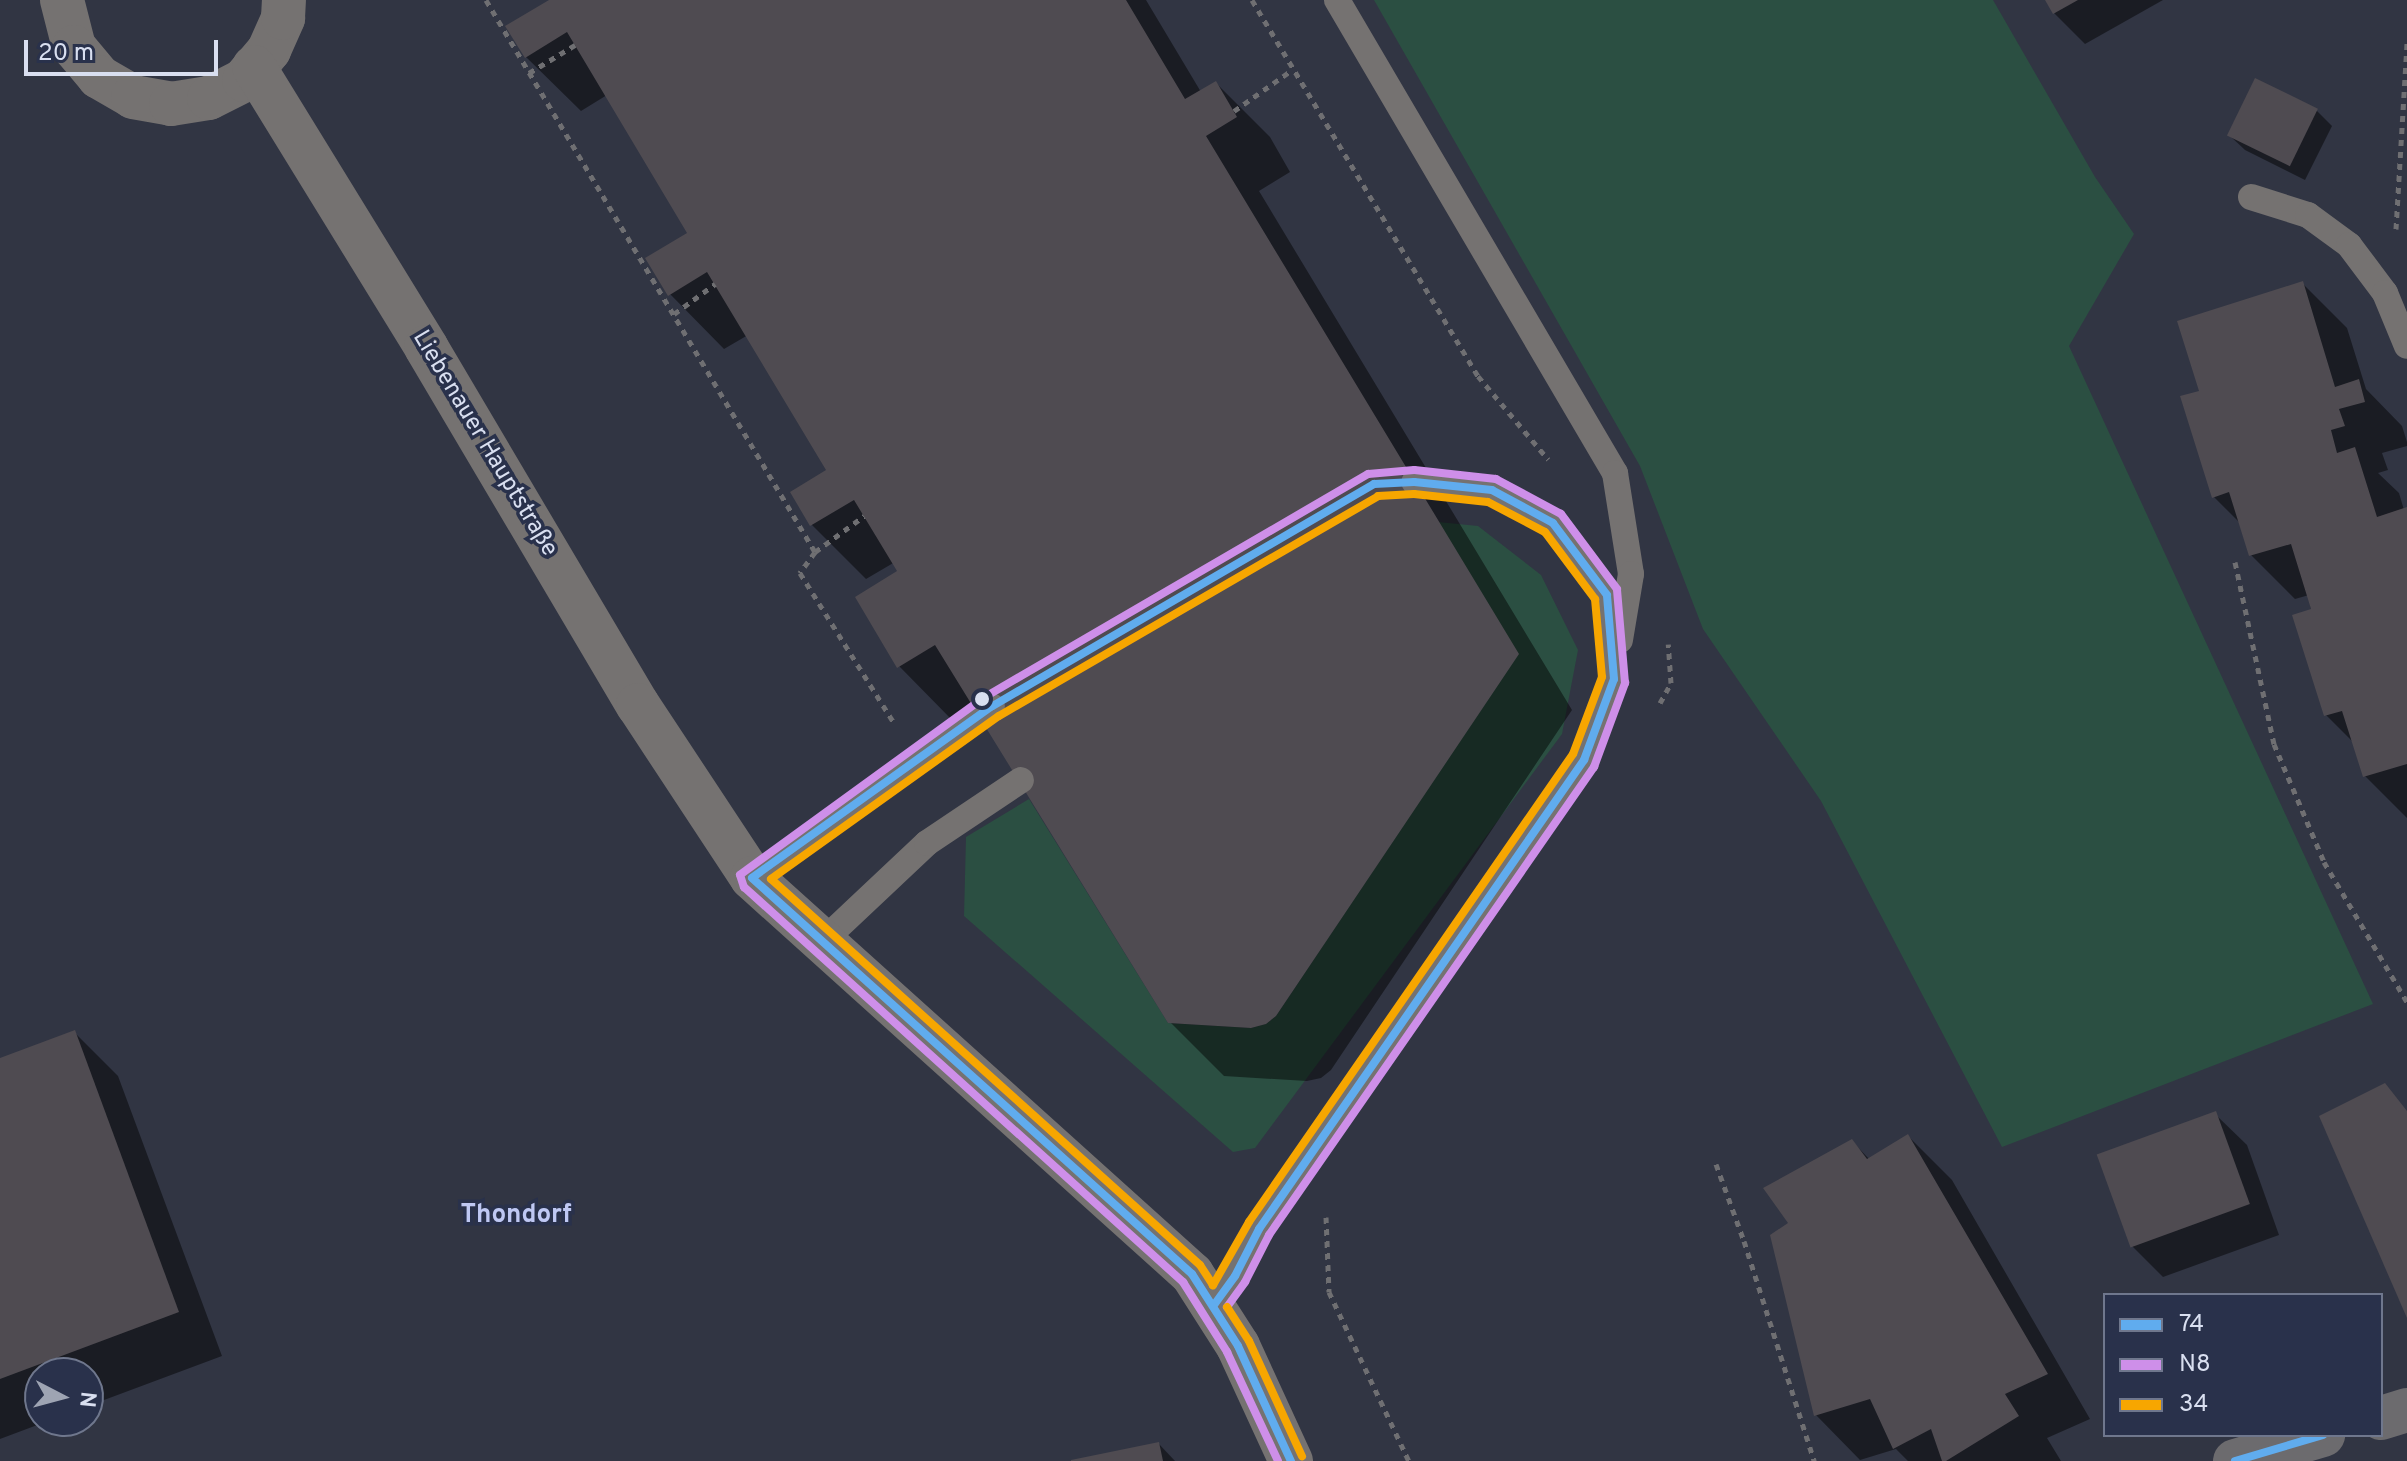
<!DOCTYPE html>
<meta charset="utf-8">
<style>
body{margin:0}
#map{position:relative;width:2407px;height:1461px;overflow:hidden;background:#313543;font-family:Overpass,sans-serif}
div>[style]{position:absolute}
.green>*{inset:0;background:#2b4f42}
.shadow>*{inset:0;background:#0007}
.building>*{inset:0;background:#4f4b51;transform-origin:0 0}
.path>*{height:5px;margin-top:-2.5px;transform-origin:0;background:repeating-linear-gradient(90deg,#6f6f72 0 6px,transparent 0 12px)}
.lane>*{height:26px;margin:-13px;padding:0 13px;transform-origin:13px;border-radius:13px;background:#757271}
.street>*{height:44px;margin:-22px;padding:0 22px;transform-origin:22px;border-radius:22px;background:#757271}
.primary>*{height:44px;margin:-22px;padding:0 22px;transform-origin:22px;border-radius:22px;background:#6c6b6e}
.bus-1>*{height:8px;margin:-4px;padding:0 4px;transform-origin:4px;border-radius:4px;background:#60acee}
.bus-2>*{height:8px;margin:-4px;padding:0 4px;transform-origin:4px;border-radius:4px;background:#ce8fe9}
.bus-3>*{height:8px;margin:-4px;padding:0 4px;transform-origin:4px;border-radius:4px;background:#f7a600}
.dots>*{width:22px;height:22px;translate:-50% -50%;box-sizing:border-box;border:4px solid #29314b;border-radius:50%}
span{translate:-50% -50%;white-space:nowrap;text-align:center;line-height:1.15;-webkit-text-stroke:7px #29314b;paint-order:stroke}
.street-label{font-size:24px;color:#d9dff0}
.neighbourhood-label{font-size:26px;color:#bfc8f3;font-weight:700}
.legend{position:absolute;left:2103px;top:1293px;width:280px;height:144px;box-sizing:border-box;background:#29314b;border:2px solid #6f778d;margin:0;padding:10px 14px;list-style:none;font-size:24px;color:#d9dff0}
.legend li{display:flex;align-items:center;gap:16px;height:40px}
.legend b{width:40px;border:2px solid #6f778d}
.north{position:absolute;left:24px;top:1357px;width:80px;height:80px;box-sizing:border-box;background:#29314b;border:2px solid #6f778d;border-radius:50%;rotate:96deg;font-size:22px;font-weight:700;line-height:32px;text-align:center;color:#d9dff0}
.north::after{content:'';display:block;margin:auto;width:28px;height:36px;background:#9ea4b3;clip-path:polygon(50% 0,100% 100%,50% 72%,0 100%)}
.scale{position:absolute;left:24px;top:40px;width:194px;height:36px;box-sizing:border-box;border:4px solid #d9dff0;border-top:0;padding-left:10px;font-size:24px;line-height:28px;white-space:nowrap;color:#d9dff0;-webkit-text-stroke:6px #29314b;paint-order:stroke}
</style>
<div id="map">
<div class="green">
<div style="clip-path:polygon(1374px 0,1993px 0,2095px 177px,2134px 234px,2069px 346px,2373px 1004px,2002px 1147px,1821px 801px,1703px 629px,1640px 466px)"></div>
<div style="clip-path:polygon(1438px 522px,1478px 526px,1541px 575px,1578px 650px,1562px 734px,1255px 1148px,1233px 1152px,964px 916px,966px 837px,1029px 799px,1168px 1023px,1251px 1028px,1266px 1024px,1276px 1016px,1518px 654px)"></div>
</div>
<div class="shadow">
<div style="clip-path:polygon(552px 0,1146px 0,1201px 92px,1216px 83px,1270px 137px,1290px 172px,1259px 191px,1572px 710px,1331px 1070px,1321px 1078px,1307px 1081px,1224px 1076px,1169px 1021px,976px 707px,953px 721px,899px 666px,900px 572px,895px 562px,866px 579px,812px 525px,793px 492px,829px 470px,748px 335px,724px 349px,670px 294px,689px 233px,607px 95px,581px 111px,526px 57px)"></div>
<div style="clip-path:polygon(2047px 0,2163px 0,2085px 44px,2054px 13px)"></div>
<div style="clip-path:polygon(2317px 111px,2332px 126px,2305px 180px,2245px 150px,2229px 135px)"></div>
<div style="clip-path:polygon(2303px 284px,2347px 328px,2366px 389px,2402px 426px,2407px 442px,2407px 446px,2382px 453px,2388px 470px,2378px 473px,2399px 493px,2404px 510px,2407px 509px,2407px 818px,2365px 776px,2355px 744px,2326px 715px,2309px 595px,2295px 599px,2251px 555px,2241px 524px,2214px 497px,2201px 392px)"></div>
<div style="clip-path:polygon(74px 1032px,118px 1076px,222px 1356px,88px 1406px,88px 1373px,40px 1373px,40px 1421px,48px 1421px,0 1439px,0 1060px)"></div>
<div style="clip-path:polygon(2215px 1114px,2247px 1145px,2279px 1235px,2163px 1277px,2132px 1246px)"></div>
<div style="clip-path:polygon(1908px 1136px,1952px 1180px,2090px 1419px,2047px 1438px,2061px 1461px,1908px 1461px,1896px 1449px,1860px 1460px,1816px 1415px,1772px 1236px,1791px 1224px,1852px 1141px,1870px 1160px)"></div>
<div style="clip-path:polygon(1159px 1444px,1175px 1461px,1074px 1461px)"></div>
</div>
<div class="building">
<div style="clip-path:polygon(549px 0,1126px 0,1185px 99px,1216px 81px,1237px 117px,1206px 136px,1519px 654px,1276px 1016px,1266px 1024px,1251px 1028px,1168px 1023px,935px 645px,897px 668px,855px 597px,897px 571px,854px 500px,810px 526px,790px 492px,826px 470px,707px 272px,668px 296px,645px 258px,687px 233px,567px 32px,525px 58px,505px 26px)"></div>
<div style="clip-path:polygon(2045px 0,2078px 0,2053px 14px)"></div>
<div style="left:2255px;top:78px;width:70px;height:64px;rotate:26deg"></div>
<div style="clip-path:polygon(2303px 281px,2335px 387px,2359px 379px,2365px 402px,2339px 409px,2345px 426px,2331px 430px,2337px 453px,2355px 447px,2377px 517px,2407px 507px,2407px 764px,2363px 777px,2342px 711px,2324px 716px,2292px 615px,2311px 609px,2291px 544px,2249px 556px,2229px 492px,2212px 498px,2180px 396px,2199px 391px,2177px 321px)"></div>
<div style="clip-path:polygon(75px 1030px,179px 1312px,0 1379px,0 1058px)"></div>
<div style="clip-path:polygon(2385px 1083px,2407px 1111px,2407px 1318px,2319px 1116px)"></div>
<div style="left:2216px;top:1111px;width:99px;height:127px;rotate:70deg"></div>
<div style="clip-path:polygon(1908px 1134px,2048px 1374px,2005px 1394px,2019px 1416px,1946px 1461px,1942px 1461px,1931px 1429px,1893px 1449px,1870px 1399px,1814px 1416px,1770px 1235px,1788px 1223px,1763px 1188px,1852px 1139px,1867px 1159px)"></div>
<div style="clip-path:polygon(1159px 1442px,1163px 1461px,1071px 1461px,1071px 1460px)"></div>
</div>
<div class="path">
<div style="left:486px;top:0;width:643px;rotate:59.2deg"></div>
<div style="left:815px;top:552px;width:26px;rotate:126deg"></div>
<div style="left:800px;top:573px;width:175px;rotate:57.9deg"></div>
<div style="left:1252px;top:0;width:439px;rotate:59deg"></div>
<div style="left:1478px;top:376px;width:109px;rotate:49.9deg"></div>
<div style="left:529px;top:73px;width:54px;rotate:-31.3deg"></div>
<div style="left:1234px;top:111px;width:71px;rotate:-35.3deg"></div>
<div style="left:2396px;top:229px;width:187px;rotate:-86.6deg"></div>
<div style="left:674px;top:314px;width:51px;rotate:-36.2deg"></div>
<div style="left:815px;top:552px;width:61px;rotate:-36.3deg"></div>
<div style="left:2235px;top:562px;width:186px;rotate:77.9deg"></div>
<div style="left:2274px;top:744px;width:128px;rotate:67deg"></div>
<div style="left:2324px;top:862px;width:163px;rotate:59.3deg"></div>
<div style="left:1660px;top:703px;width:23px;rotate:-61deg"></div>
<div style="left:1671px;top:683px;width:39px;rotate:-94deg"></div>
<div style="left:1716px;top:1164px;width:82px;rotate:70deg"></div>
<div style="left:1744px;top:1241px;width:231px;rotate:72.3deg"></div>
<div style="left:1326px;top:1217px;width:75px;rotate:87.7deg"></div>
<div style="left:1329px;top:1292px;width:187px;rotate:64.7deg"></div>
</div>
<div class="lane">
<div style="left:1337px;top:0;width:549px;rotate:59.56deg"></div>
<div style="left:1615px;top:473px;width:102px;rotate:81deg"></div>
<div style="left:1631px;top:574px;width:67px;rotate:99.5deg"></div>
<div style="left:2251px;top:197px;width:60px;rotate:17.5deg"></div>
<div style="left:2308px;top:215px;width:51px;rotate:36.2deg"></div>
<div style="left:2349px;top:245px;width:60px;rotate:53.1deg"></div>
<div style="left:2385px;top:293px;width:57px;rotate:67.5deg"></div>
<div style="left:752px;top:878px;width:295px;rotate:-35.6deg"></div>
<div style="left:823px;top:941px;width:143px;rotate:-43.3deg"></div>
<div style="left:927px;top:843px;width:113px;rotate:-33.8deg"></div>
<div style="left:1214px;top:1305px;width:36px;rotate:-54deg"></div>
<div style="left:1235px;top:1276px;width:53px;rotate:-62.9deg"></div>
<div style="left:1259px;top:1229px;width:571px;rotate:-55.28deg"></div>
<div style="left:1584px;top:760px;width:86px;rotate:-69.7deg"></div>
<div style="left:1614px;top:679px;width:84px;rotate:-94.8deg"></div>
<div style="left:1607px;top:595px;width:90px;rotate:-126.9deg"></div>
<div style="left:1553px;top:523px;width:69px;rotate:-151.6deg"></div>
<div style="left:1492px;top:490px;width:78px;rotate:-174.1deg"></div>
</div>
<div class="street">
<div style="left:62px;top:0;width:49px;rotate:75.7deg"></div>
<div style="left:74px;top:47px;width:39px;rotate:50deg"></div>
<div style="left:99px;top:77px;width:39px;rotate:30deg"></div>
<div style="left:133px;top:97px;width:39px;rotate:10deg"></div>
<div style="left:171px;top:104px;width:38px;rotate:-9deg"></div>
<div style="left:209px;top:98px;width:39px;rotate:-27deg"></div>
<div style="left:244px;top:80px;width:39px;rotate:-50deg"></div>
<div style="left:269px;top:50px;width:35px;rotate:-66deg"></div>
<div style="left:283px;top:18px;width:18px;rotate:-87deg"></div>
<div style="left:254px;top:67px;width:329px;rotate:58.4deg"></div>
<div style="left:426px;top:347px;width:416px;rotate:59.4deg"></div>
<div style="left:638px;top:705px;width:207px;rotate:56.6deg"></div>
<div style="left:752px;top:878px;width:592px;rotate:41.99deg"></div>
<div style="left:1192px;top:1274px;width:85px;rotate:57.4deg"></div>
<div style="left:1238px;top:1346px;width:127px;rotate:65.3deg"></div>
</div>
<div class="primary">
<div style="left:2381px;top:1418px;width:27px;rotate:-17deg"></div>
<div style="left:2235px;top:1461px;width:92px;rotate:-16.5deg"></div>
</div>
<div class="bus-1">
<div style="left:1214px;top:1305px;width:36px;rotate:-54deg"></div>
<div style="left:1235px;top:1276px;width:53px;rotate:-62.9deg"></div>
<div style="left:1259px;top:1229px;width:571px;rotate:-55.28deg"></div>
<div style="left:1584px;top:760px;width:86px;rotate:-69.7deg"></div>
<div style="left:1614px;top:679px;width:84px;rotate:-94.8deg"></div>
<div style="left:1607px;top:595px;width:90px;rotate:-126.9deg"></div>
<div style="left:1553px;top:523px;width:69px;rotate:-151.6deg"></div>
<div style="left:1492px;top:490px;width:78px;rotate:-174.1deg"></div>
<div style="left:1414px;top:482px;width:40px;rotate:177.1deg"></div>
<div style="left:1374px;top:484px;width:442px;rotate:149.8deg"></div>
<div style="left:992px;top:706px;width:295px;rotate:144.4deg"></div>
<div style="left:752px;top:878px;width:592px;rotate:41.99deg"></div>
<div style="left:1192px;top:1274px;width:85px;rotate:57.4deg"></div>
<div style="left:1238px;top:1346px;width:127px;rotate:65.3deg"></div>
<div style="left:2235px;top:1461px;width:92px;rotate:-16.5deg"></div>
</div>
<div class="bus-2">
<div style="left:1227px;top:1307px;width:31px;rotate:-54deg"></div>
<div style="left:1245px;top:1282px;width:53px;rotate:-62.9deg"></div>
<div style="left:1269px;top:1235px;width:570px;rotate:-55.22deg"></div>
<div style="left:1594px;top:767px;width:90px;rotate:-69.7deg"></div>
<div style="left:1625px;top:683px;width:94px;rotate:-94.9deg"></div>
<div style="left:1617px;top:589px;width:94px;rotate:-126.7deg"></div>
<div style="left:1561px;top:514px;width:74px;rotate:-151.7deg"></div>
<div style="left:1496px;top:479px;width:82px;rotate:-173.7deg"></div>
<div style="left:1414px;top:470px;width:46px;rotate:175deg"></div>
<div style="left:1368px;top:474px;width:442px;rotate:149.8deg"></div>
<div style="left:986px;top:696px;width:304px;rotate:144deg"></div>
<div style="left:740px;top:875px;width:13px;rotate:72deg"></div>
<div style="left:744px;top:887px;width:591px;rotate:41.98deg"></div>
<div style="left:1183px;top:1282px;width:83px;rotate:57.8deg"></div>
<div style="left:1227px;top:1352px;width:120px;rotate:64.9deg"></div>
</div>
<div class="bus-3">
<div style="left:1414px;top:494px;width:74px;rotate:6.2deg"></div>
<div style="left:1488px;top:502px;width:64px;rotate:27.8deg"></div>
<div style="left:1545px;top:532px;width:84px;rotate:53.3deg"></div>
<div style="left:1595px;top:599px;width:78px;rotate:84.9deg"></div>
<div style="left:1602px;top:677px;width:82px;rotate:110.6deg"></div>
<div style="left:1573px;top:754px;width:569px;rotate:124.7deg"></div>
<div style="left:1249px;top:1222px;width:73px;rotate:119.7deg"></div>
<div style="left:1213px;top:1285px;width:24px;rotate:-123deg"></div>
<div style="left:1200px;top:1265px;width:577px;rotate:-138.02deg"></div>
<div style="left:771px;top:879px;width:280px;rotate:-35.6deg"></div>
<div style="left:999px;top:716px;width:438px;rotate:-30.1deg"></div>
<div style="left:1378px;top:496px;width:36px;rotate:-3deg"></div>
<div style="left:1227px;top:1307px;width:40px;rotate:57.1deg"></div>
<div style="left:1249px;top:1341px;width:127px;rotate:65.3deg"></div>
</div>
<div class="dots">
<div style="left:982px;top:699px;background:#d9dff0"></div>
</div>
<div class="street-label">
<span style="left:484px;top:444px;rotate:59deg">Liebenauer Hauptstraße</span>
</div>
<div class="neighbourhood-label">
<span style="left:516px;top:1216px">Thondorf</span>
</div>
<ul class="legend">
<li><b style="height:10px;background:#60acee"></b>74</li>
<li><b style="height:10px;background:#ce8fe9"></b>N8</li>
<li><b style="height:10px;background:#f7a600"></b>34</li>
</ul>
<div class="north">N</div>
<div class="scale">20 m</div>
</div>
